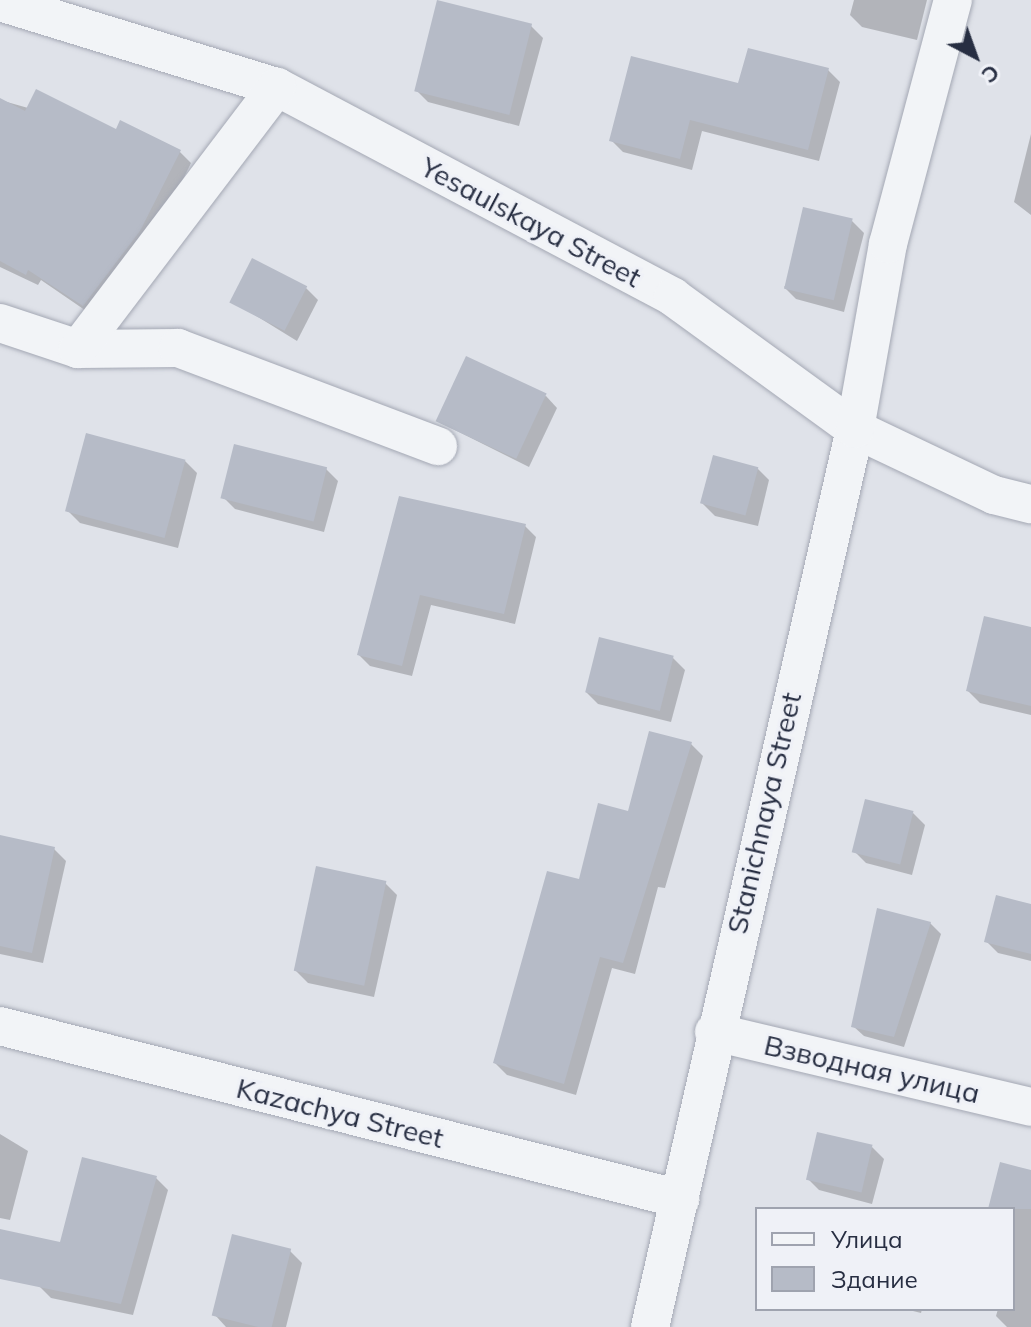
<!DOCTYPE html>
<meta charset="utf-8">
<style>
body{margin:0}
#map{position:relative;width:1031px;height:1327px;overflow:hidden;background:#dfe2e9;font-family:Mulish,sans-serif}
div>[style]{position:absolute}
.shadow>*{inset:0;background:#0003}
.building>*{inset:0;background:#b6bbc7;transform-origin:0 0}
.roads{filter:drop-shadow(0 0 2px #a4a8b4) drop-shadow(0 0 2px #a4a8b4)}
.minor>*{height:38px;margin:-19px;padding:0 19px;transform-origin:19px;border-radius:19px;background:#f2f4f7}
span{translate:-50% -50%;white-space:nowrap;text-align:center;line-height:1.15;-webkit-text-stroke:6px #eff1f7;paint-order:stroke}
.street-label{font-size:28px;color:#272e42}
.legend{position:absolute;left:755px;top:1207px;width:260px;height:104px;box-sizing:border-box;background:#eff1f7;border:2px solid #9fa3af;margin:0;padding:10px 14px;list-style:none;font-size:24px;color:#272e42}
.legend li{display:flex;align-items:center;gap:16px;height:40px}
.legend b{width:40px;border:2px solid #9fa3af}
.north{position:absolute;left:935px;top:16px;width:80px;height:80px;-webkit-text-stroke:6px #eff1f7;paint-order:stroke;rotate:139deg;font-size:22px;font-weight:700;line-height:32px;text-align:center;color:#272e42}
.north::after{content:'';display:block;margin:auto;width:28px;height:36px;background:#272e42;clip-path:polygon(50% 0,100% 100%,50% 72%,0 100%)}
</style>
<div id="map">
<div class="shadow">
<div style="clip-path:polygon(854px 0,927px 0,917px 40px,862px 27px,850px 15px)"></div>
<div style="clip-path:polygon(531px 26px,543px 38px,519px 126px,428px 102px,416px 90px)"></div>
<div style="clip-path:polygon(828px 70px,840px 82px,819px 161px,702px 131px,692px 170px,623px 152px,611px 140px,740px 86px)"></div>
<div style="clip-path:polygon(0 100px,179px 151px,191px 163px,152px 243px,95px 317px,41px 280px,38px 285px,0 267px)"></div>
<div style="clip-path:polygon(1031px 134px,1031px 215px,1014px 202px)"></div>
<div style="clip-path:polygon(852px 221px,864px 233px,844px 312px,796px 299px,784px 287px)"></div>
<div style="clip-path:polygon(306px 288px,318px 300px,297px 341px,232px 301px)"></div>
<div style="clip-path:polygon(546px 396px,557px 408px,529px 467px,437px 421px)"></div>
<div style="clip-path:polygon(185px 461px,197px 473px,178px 548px,80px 523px,68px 511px)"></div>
<div style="clip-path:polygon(757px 468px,769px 480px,758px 526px,715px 516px,703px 504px)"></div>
<div style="clip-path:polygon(326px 469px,338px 481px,324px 532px,235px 509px,223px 497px)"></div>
<div style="clip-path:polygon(401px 498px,525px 526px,536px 537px,515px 624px,431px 605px,412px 676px,370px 666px,359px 655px)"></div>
<div style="clip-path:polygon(1031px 629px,1031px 715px,980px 703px,968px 691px)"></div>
<div style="clip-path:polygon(673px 658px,685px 670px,671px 722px,598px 704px,586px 692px)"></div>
<div style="clip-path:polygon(691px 744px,703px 756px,665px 888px,658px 887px,635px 974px,612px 968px,576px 1095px,507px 1075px,495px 1063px,580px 881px)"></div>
<div style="clip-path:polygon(913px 813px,925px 825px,912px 875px,866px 863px,854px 851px)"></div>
<div style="clip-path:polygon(0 838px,54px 849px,66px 861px,43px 963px,0 954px)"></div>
<div style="clip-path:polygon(385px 883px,397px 895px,374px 997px,308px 983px,296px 971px)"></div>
<div style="clip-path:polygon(1031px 906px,1031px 961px,998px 953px,986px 941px)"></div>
<div style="clip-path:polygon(930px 923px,941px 934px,904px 1047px,864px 1036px,853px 1026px)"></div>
<div style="clip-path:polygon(0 1134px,28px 1151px,10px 1220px,0 1218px)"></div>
<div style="clip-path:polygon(872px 1147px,884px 1159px,872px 1204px,819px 1190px,807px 1178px)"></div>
<div style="clip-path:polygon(1031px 1172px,1031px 1327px,1007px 1327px,996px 1316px,998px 1309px,1013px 1309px,1013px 1209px,990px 1209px)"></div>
<div style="clip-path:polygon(156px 1178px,168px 1190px,133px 1315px,51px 1298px,39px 1286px,62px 1244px)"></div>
<div style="clip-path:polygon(290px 1251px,302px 1263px,286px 1327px,226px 1327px,215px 1315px)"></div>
<div style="clip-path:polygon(905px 1309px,922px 1309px,921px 1313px)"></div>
</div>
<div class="building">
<div style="left:437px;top:0;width:98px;height:94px;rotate:14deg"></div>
<div style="clip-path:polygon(748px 48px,829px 68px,808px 150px,690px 120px,680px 159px,609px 141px,631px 56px,738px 83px)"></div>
<div style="clip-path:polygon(36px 89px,116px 129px,120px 120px,181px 150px,140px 231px,83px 306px,28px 270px,26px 275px,0 261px,0 98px,25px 111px)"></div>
<div style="left:803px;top:207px;width:51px;height:84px;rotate:13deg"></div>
<div style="left:252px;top:258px;width:62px;height:50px;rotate:27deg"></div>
<div style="left:466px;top:356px;width:89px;height:72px;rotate:25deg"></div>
<div style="left:86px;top:433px;width:103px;height:81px;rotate:15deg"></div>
<div style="left:234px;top:444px;width:96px;height:56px;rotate:14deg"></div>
<div style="left:713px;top:455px;width:47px;height:50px;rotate:15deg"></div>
<div style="clip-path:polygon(399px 496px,526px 524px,504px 614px,420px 595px,402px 666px,357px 655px)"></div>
<div style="clip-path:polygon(984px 616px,1031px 627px,1031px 706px,966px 691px)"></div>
<div style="left:599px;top:637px;width:77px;height:57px;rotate:14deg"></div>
<div style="clip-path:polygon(649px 731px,692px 742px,623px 963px,600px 957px,564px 1084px,493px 1063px,547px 871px,579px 879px,598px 803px,628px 811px)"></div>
<div style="left:865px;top:799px;width:50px;height:55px;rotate:14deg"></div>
<div style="clip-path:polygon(0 835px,55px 847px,32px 953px,0 946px)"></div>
<div style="left:316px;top:866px;width:72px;height:107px;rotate:12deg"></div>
<div style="clip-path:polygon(996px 895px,1031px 904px,1031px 954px,984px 942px)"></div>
<div style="clip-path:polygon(877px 908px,931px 922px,894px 1037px,851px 1027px)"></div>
<div style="left:817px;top:1132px;width:57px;height:49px;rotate:13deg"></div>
<div style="clip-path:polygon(82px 1157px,157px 1176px,121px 1304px,0 1279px,0 1229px,60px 1242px)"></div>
<div style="clip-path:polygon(1000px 1162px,1031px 1170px,1031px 1209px,988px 1209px)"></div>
<div style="left:232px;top:1234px;width:61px;height:84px;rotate:14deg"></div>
</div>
<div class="roads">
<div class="minor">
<div style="left:0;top:2px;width:290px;rotate:17.1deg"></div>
<div style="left:277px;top:87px;width:448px;rotate:27.9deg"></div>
<div style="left:673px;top:297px;width:225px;rotate:36deg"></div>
<div style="left:855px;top:429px;width:154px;rotate:25.4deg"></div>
<div style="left:994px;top:495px;width:38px;rotate:14deg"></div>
<div style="left:0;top:323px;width:82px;rotate:18.4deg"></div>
<div style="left:78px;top:349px;width:100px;rotate:-0.6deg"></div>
<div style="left:178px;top:348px;width:278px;rotate:20.7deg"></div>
<div style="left:78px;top:349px;width:329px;rotate:-52.8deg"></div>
<div style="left:0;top:1026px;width:702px;rotate:14.27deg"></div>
<div style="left:714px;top:1032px;width:326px;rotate:13.3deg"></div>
<div style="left:650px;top:1327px;width:921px;rotate:-77.14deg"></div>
<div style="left:855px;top:429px;width:188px;rotate:-79.9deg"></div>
<div style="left:888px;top:244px;width:253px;rotate:-75.1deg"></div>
</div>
</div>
<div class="street-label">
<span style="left:531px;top:222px;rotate:28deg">Yesaulskaya Street</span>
<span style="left:764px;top:813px;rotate:-77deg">Stanichnaya Street</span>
<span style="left:872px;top:1069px;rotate:13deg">Взводная улица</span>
<span style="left:340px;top:1113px;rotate:14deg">Kazachya Street</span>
</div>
<ul class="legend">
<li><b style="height:10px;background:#f2f4f7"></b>Улица</li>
<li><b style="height:22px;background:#b6bbc7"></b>Здание</li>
</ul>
<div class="north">С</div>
</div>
